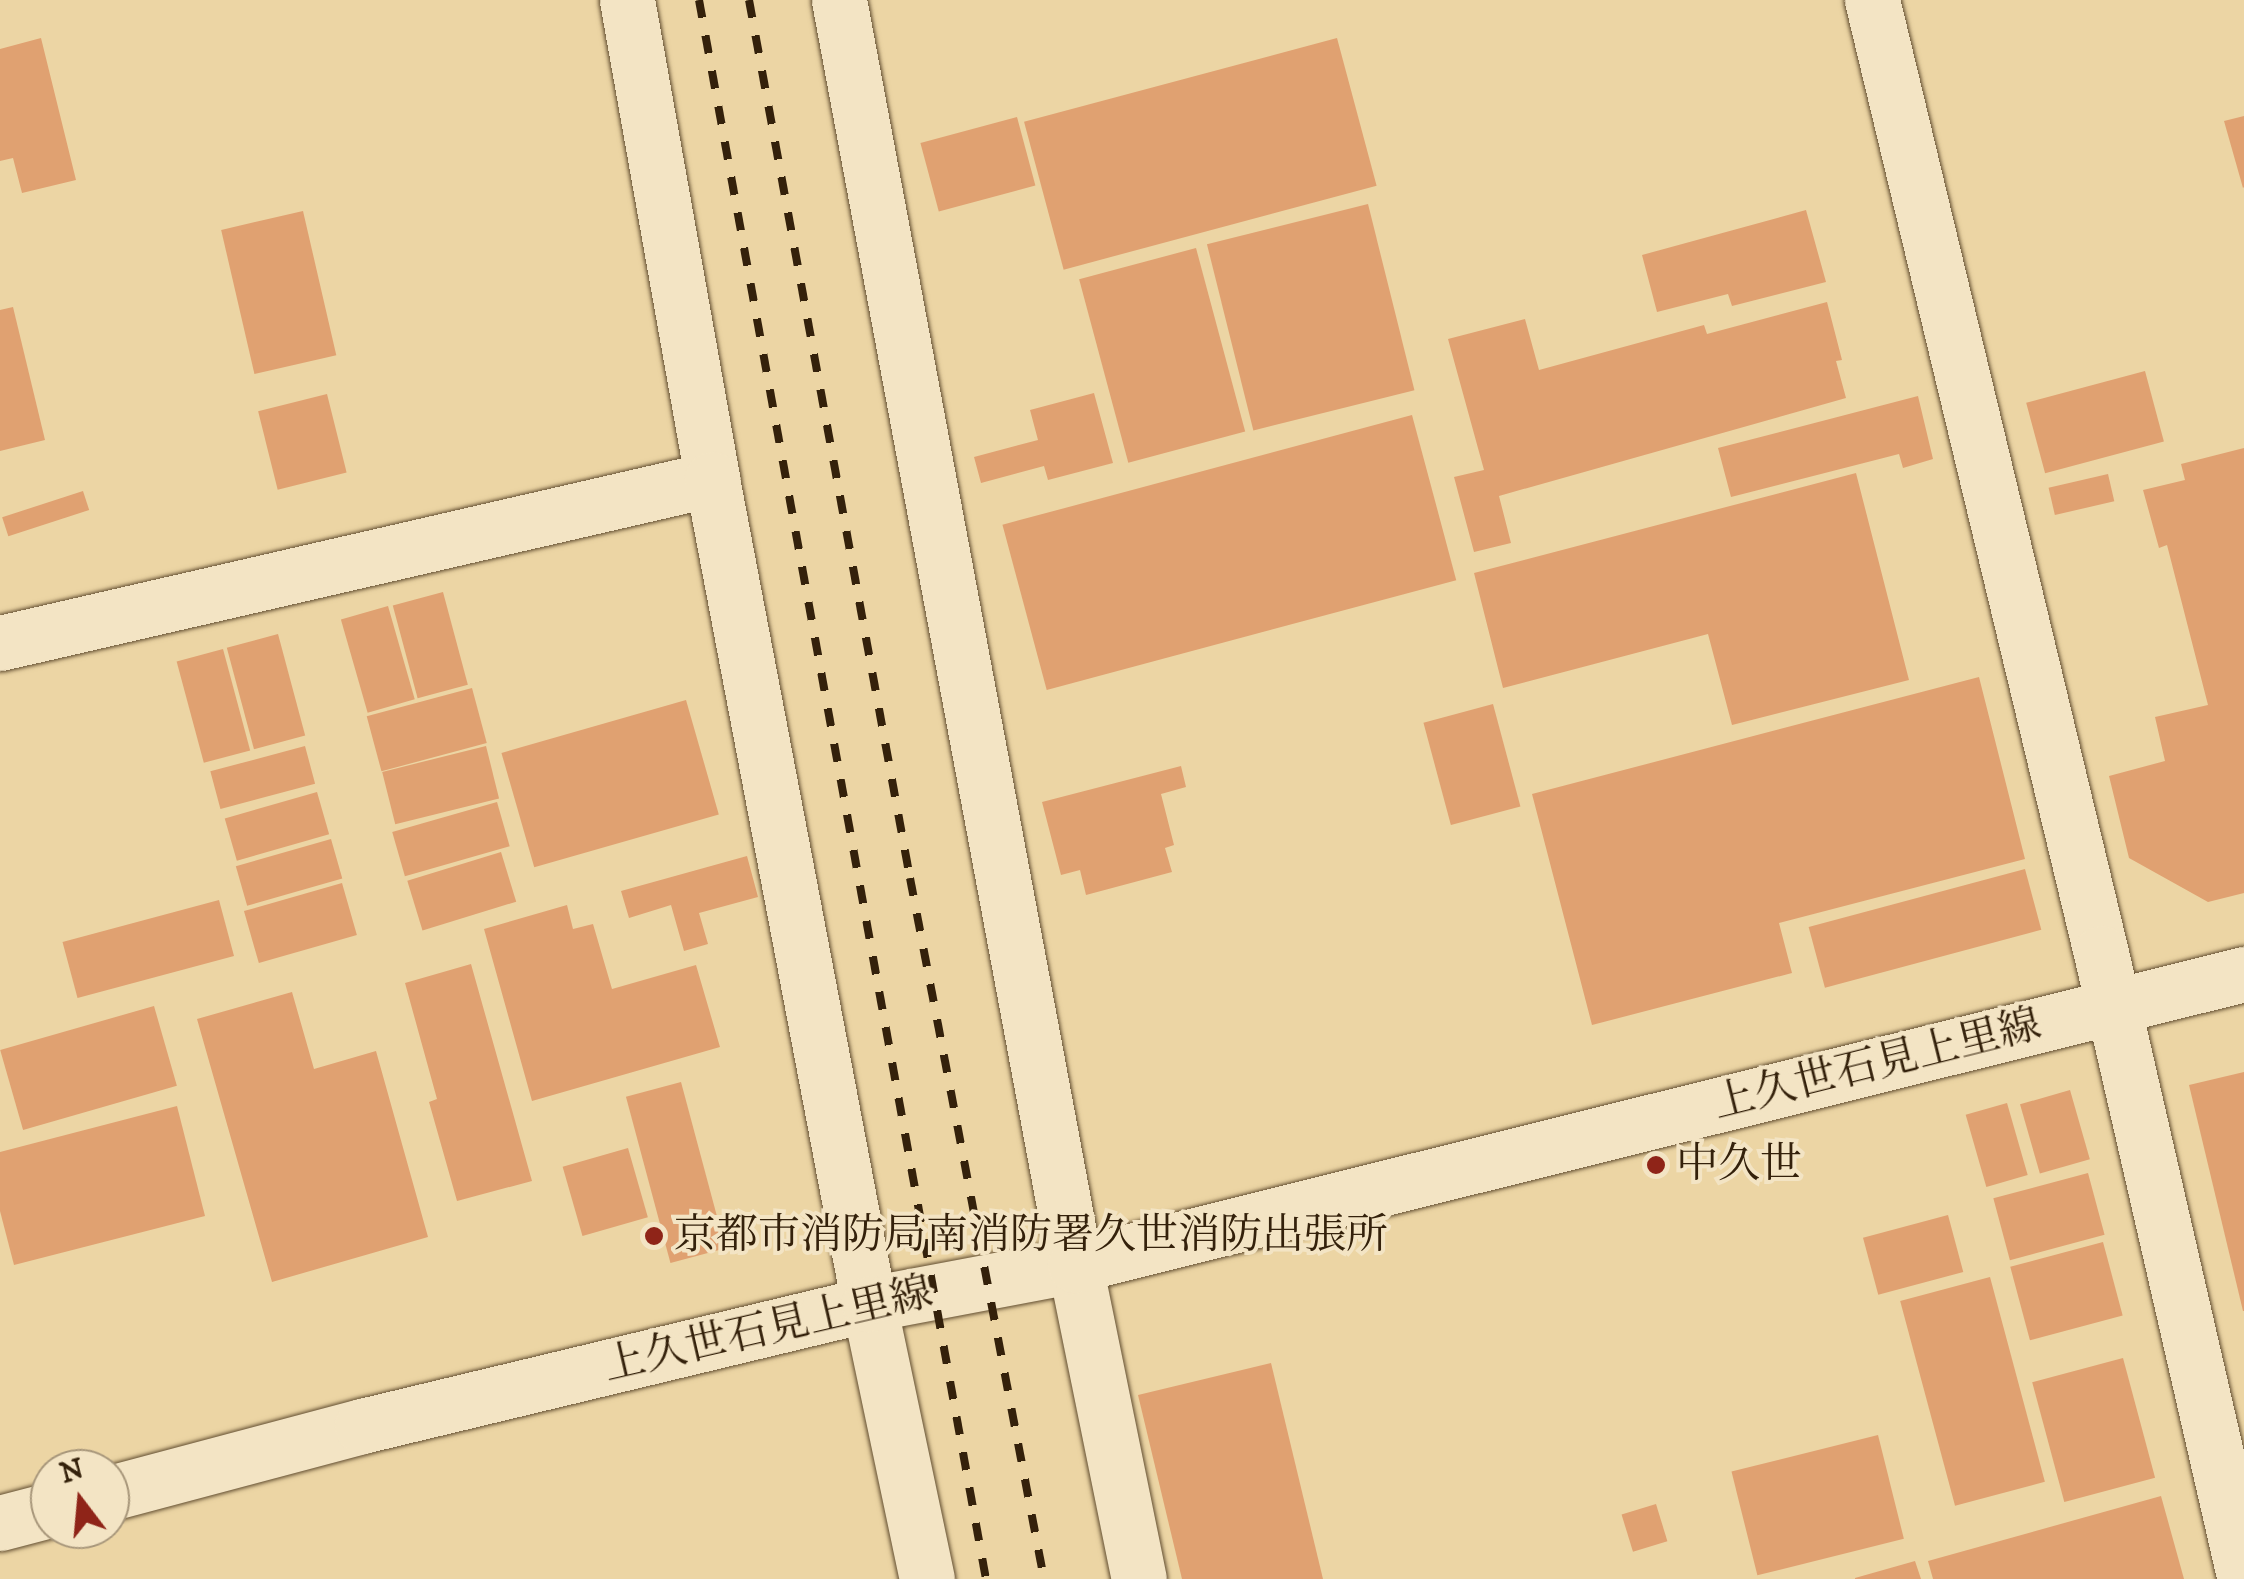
<!DOCTYPE html>
<meta charset="utf-8">
<style>
body{margin:0}
#map{position:relative;width:2244px;height:1579px;overflow:hidden;background:#ecd5a4;font-family:"IM FELL DW Pica","Noto Serif JP",serif}
div>[style]{position:absolute}
.building>*{inset:0;background:#e0a171;transform-origin:0 0}
.roads{filter:drop-shadow(0 0 2px #624e31) drop-shadow(0 0 2px #624e31)}
.minor>*{height:55px;margin:-27.5px;padding:0 27.5px;transform-origin:27.5px;border-radius:27.5px;background:#f3e4c4}
.tertiary>*{height:55px;margin:-27.5px;padding:0 27.5px;transform-origin:27.5px;border-radius:27.5px;background:#f3e4c4}
.secondary>*{height:55px;margin:-27.5px;padding:0 27.5px;transform-origin:27.5px;border-radius:27.5px;background:#f3e4c4}
.rail>*{height:8px;margin-top:-4px;transform-origin:0;background:repeating-linear-gradient(90deg,#34210b 0 18px,transparent 0 36px)}
.dots>*{width:28px;height:28px;translate:-50% -50%;box-sizing:border-box;border:5px solid #f3e4c4;border-radius:50%}
span{translate:-50% -50%;white-space:nowrap;text-align:center;line-height:1.15;-webkit-text-stroke:8px #f3e4c4;paint-order:stroke}
.street-label{font-size:42px;color:#34210b}
.poi-label{font-size:42px;color:#34210b}
.left{translate:0 -50%;text-align:left}
.north{position:absolute;left:30px;top:1449px;width:100px;height:100px;box-sizing:border-box;background:#f3e4c4;border:2px solid #a7967a;border-radius:50%;rotate:344deg;font-size:28px;font-weight:700;line-height:40px;text-align:center;color:#34210b}
.north::after{content:'';display:block;margin:auto;width:35px;height:45px;background:#8f2418;clip-path:polygon(50% 0,100% 100%,50% 72%,0 100%)}
</style>
<div id="map">
<div class="building">
<div style="clip-path:polygon(41px 38px,76px 180px,22px 193px,13px 158px,0 161px,0 49px)"></div>
<div style="left:1337px;top:38px;width:153px;height:324px;rotate:75deg"></div>
<div style="clip-path:polygon(2244px 116px,2244px 187px,2243px 188px,2224px 121px)"></div>
<div style="left:1017px;top:117px;width:71px;height:100px;rotate:75deg"></div>
<div style="left:1368px;top:204px;width:192px;height:166px;rotate:76deg"></div>
<div style="clip-path:polygon(1806px 210px,1826px 282px,1732px 306px,1728px 294px,1657px 312px,1642px 255px)"></div>
<div style="left:303px;top:211px;width:148px;height:84px;rotate:77deg"></div>
<div style="left:1196px;top:248px;width:190px;height:121px;rotate:75deg"></div>
<div style="clip-path:polygon(1827px 302px,1842px 360px,1836px 361px,1846px 398px,1499px 496px,1511px 543px,1474px 552px,1454px 477px,1484px 470px,1448px 339px,1525px 319px,1539px 370px,1704px 325px,1707px 334px)"></div>
<div style="clip-path:polygon(13px 307px,45px 440px,0 451px,0 310px)"></div>
<div style="left:2145px;top:371px;width:73px;height:123px;rotate:75deg"></div>
<div style="clip-path:polygon(1094px 393px,1113px 463px,1048px 480px,1044px 466px,981px 483px,974px 457px,1038px 440px,1030px 410px)"></div>
<div style="left:327px;top:394px;width:81px;height:71px;rotate:76deg"></div>
<div style="clip-path:polygon(1918px 396px,1933px 459px,1903px 468px,1899px 454px,1731px 497px,1718px 448px)"></div>
<div style="left:1412px;top:415px;width:171px;height:424px;rotate:75deg"></div>
<div style="clip-path:polygon(2244px 448px,2244px 893px,2208px 902px,2129px 858px,2109px 776px,2165px 761px,2155px 717px,2208px 705px,2167px 545px,2159px 548px,2143px 490px,2185px 480px,2181px 464px)"></div>
<div style="clip-path:polygon(1856px 473px,1909px 680px,1732px 725px,1708px 634px,1503px 688px,1474px 573px)"></div>
<div style="left:2108px;top:474px;width:28px;height:61px;rotate:77deg"></div>
<div style="left:83px;top:491px;width:20px;height:85px;rotate:72deg"></div>
<div style="left:443px;top:592px;width:96px;height:52px;rotate:75deg"></div>
<div style="left:388px;top:606px;width:97px;height:49px;rotate:74deg"></div>
<div style="left:278px;top:634px;width:105px;height:53px;rotate:75deg"></div>
<div style="left:223px;top:649px;width:105px;height:48px;rotate:75deg"></div>
<div style="clip-path:polygon(1979px 677px,2025px 859px,1779px 923px,1792px 973px,1592px 1025px,1532px 794px)"></div>
<div style="left:472px;top:688px;width:57px;height:109px;rotate:75deg"></div>
<div style="left:686px;top:700px;width:119px;height:192px;rotate:74deg"></div>
<div style="left:1493px;top:704px;width:106px;height:72px;rotate:75deg"></div>
<div style="left:305px;top:746px;width:39px;height:98px;rotate:75deg"></div>
<div style="left:486px;top:746px;width:54px;height:107px;rotate:76deg"></div>
<div style="clip-path:polygon(1181px 766px,1186px 787px,1161px 794px,1174px 845px,1165px 848px,1172px 872px,1086px 895px,1080px 870px,1061px 875px,1042px 802px)"></div>
<div style="left:317px;top:792px;width:44px;height:96px;rotate:74deg"></div>
<div style="left:497px;top:802px;width:46px;height:109px;rotate:74deg"></div>
<div style="left:331px;top:839px;width:41px;height:99px;rotate:74deg"></div>
<div style="left:501px;top:852px;width:52px;height:98px;rotate:73deg"></div>
<div style="clip-path:polygon(747px 856px,758px 897px,699px 913px,708px 944px,684px 951px,671px 905px,629px 918px,621px 891px)"></div>
<div style="left:2025px;top:869px;width:63px;height:224px;rotate:75deg"></div>
<div style="left:342px;top:883px;width:54px;height:102px;rotate:74deg"></div>
<div style="left:219px;top:900px;width:58px;height:162px;rotate:75deg"></div>
<div style="clip-path:polygon(567px 905px,573px 929px,593px 924px,612px 989px,696px 965px,720px 1047px,532px 1101px,484px 929px)"></div>
<div style="clip-path:polygon(471px 964px,532px 1181px,457px 1201px,429px 1102px,437px 1099px,405px 983px)"></div>
<div style="clip-path:polygon(292px 992px,314px 1069px,376px 1051px,428px 1237px,272px 1282px,197px 1019px)"></div>
<div style="left:154px;top:1006px;width:83px;height:160px;rotate:74deg"></div>
<div style="clip-path:polygon(2244px 1072px,2244px 1311px,2243px 1311px,2189px 1085px)"></div>
<div style="left:681px;top:1082px;width:172px;height:57px;rotate:75deg"></div>
<div style="left:2070px;top:1090px;width:72px;height:52px;rotate:74deg"></div>
<div style="left:2007px;top:1103px;width:75px;height:43px;rotate:74deg"></div>
<div style="clip-path:polygon(177px 1106px,205px 1216px,14px 1265px,0 1211px,0 1152px)"></div>
<div style="left:628px;top:1148px;width:72px;height:68px;rotate:74deg"></div>
<div style="left:2088px;top:1173px;width:64px;height:98px;rotate:75deg"></div>
<div style="left:1948px;top:1215px;width:59px;height:88px;rotate:75deg"></div>
<div style="left:2103px;top:1242px;width:76px;height:96px;rotate:75deg"></div>
<div style="left:1990px;top:1277px;width:212px;height:93px;rotate:75deg"></div>
<div style="left:2123px;top:1358px;width:124px;height:94px;rotate:75deg"></div>
<div style="clip-path:polygon(1271px 1363px,1323px 1579px,1182px 1579px,1138px 1395px)"></div>
<div style="left:1878px;top:1435px;width:107px;height:151px;rotate:76deg"></div>
<div style="clip-path:polygon(2161px 1496px,2184px 1579px,1933px 1579px,1928px 1561px)"></div>
<div style="left:1656px;top:1504px;width:39px;height:36px;rotate:73deg"></div>
<div style="clip-path:polygon(1915px 1561px,1921px 1579px,1855px 1579px,1855px 1578px)"></div>
</div>
<div class="roads">
<div class="minor">
<div style="left:839px;top:0;width:1287px;rotate:79.43deg"></div>
<div style="left:1075px;top:1265px;width:320px;rotate:78.5deg"></div>
<div style="left:1872px;top:0;width:980px;rotate:76.49deg"></div>
<div style="left:2101px;top:953px;width:639px;rotate:77.07deg"></div>
<div style="left:0;top:643px;width:731px;rotate:-12.97deg"></div>
</div>
<div class="tertiary">
<div style="left:627px;top:0;width:486px;rotate:79.9deg"></div>
<div style="left:712px;top:479px;width:840px;rotate:79.23deg"></div>
<div style="left:869px;top:1304px;width:281px;rotate:78.1deg"></div>
</div>
<div class="secondary">
<div style="left:110px;top:1493px;width:261px;rotate:-14.9deg"></div>
<div style="left:362px;top:1426px;width:521px;rotate:-13.53deg"></div>
<div style="left:869px;top:1304px;width:210px;rotate:-10.7deg"></div>
<div style="left:1075px;top:1265px;width:1205px;rotate:-13.98deg"></div>
<div style="left:0;top:1523px;width:52px;rotate:-14.6deg"></div>
</div>
</div>
<div class="rail">
<div style="left:699px;top:0;width:1605px;rotate:79.7deg"></div>
<div style="left:749px;top:0;width:893px;rotate:79.61deg"></div>
<div style="left:910px;top:878px;width:714px;rotate:79.18deg"></div>
</div>
<div class="dots">
<div style="left:1656px;top:1165px;background:#8f2418"></div>
<div style="left:654px;top:1236px;background:#8f2418"></div>
</div>
<div class="street-label">
<span style="left:1877px;top:1065px;rotate:-14deg">上久世石見上里線</span>
<span style="left:768px;top:1330px;rotate:-13deg">上久世石見上里線</span>
</div>
<div class="poi-label">
<span class="left" style="left:1676px;top:1165px">中久世</span>
<span class="left" style="left:674px;top:1236px">京都市消防局南消防署久世消防出張所</span>
</div>
<div class="north">N</div>
</div>
